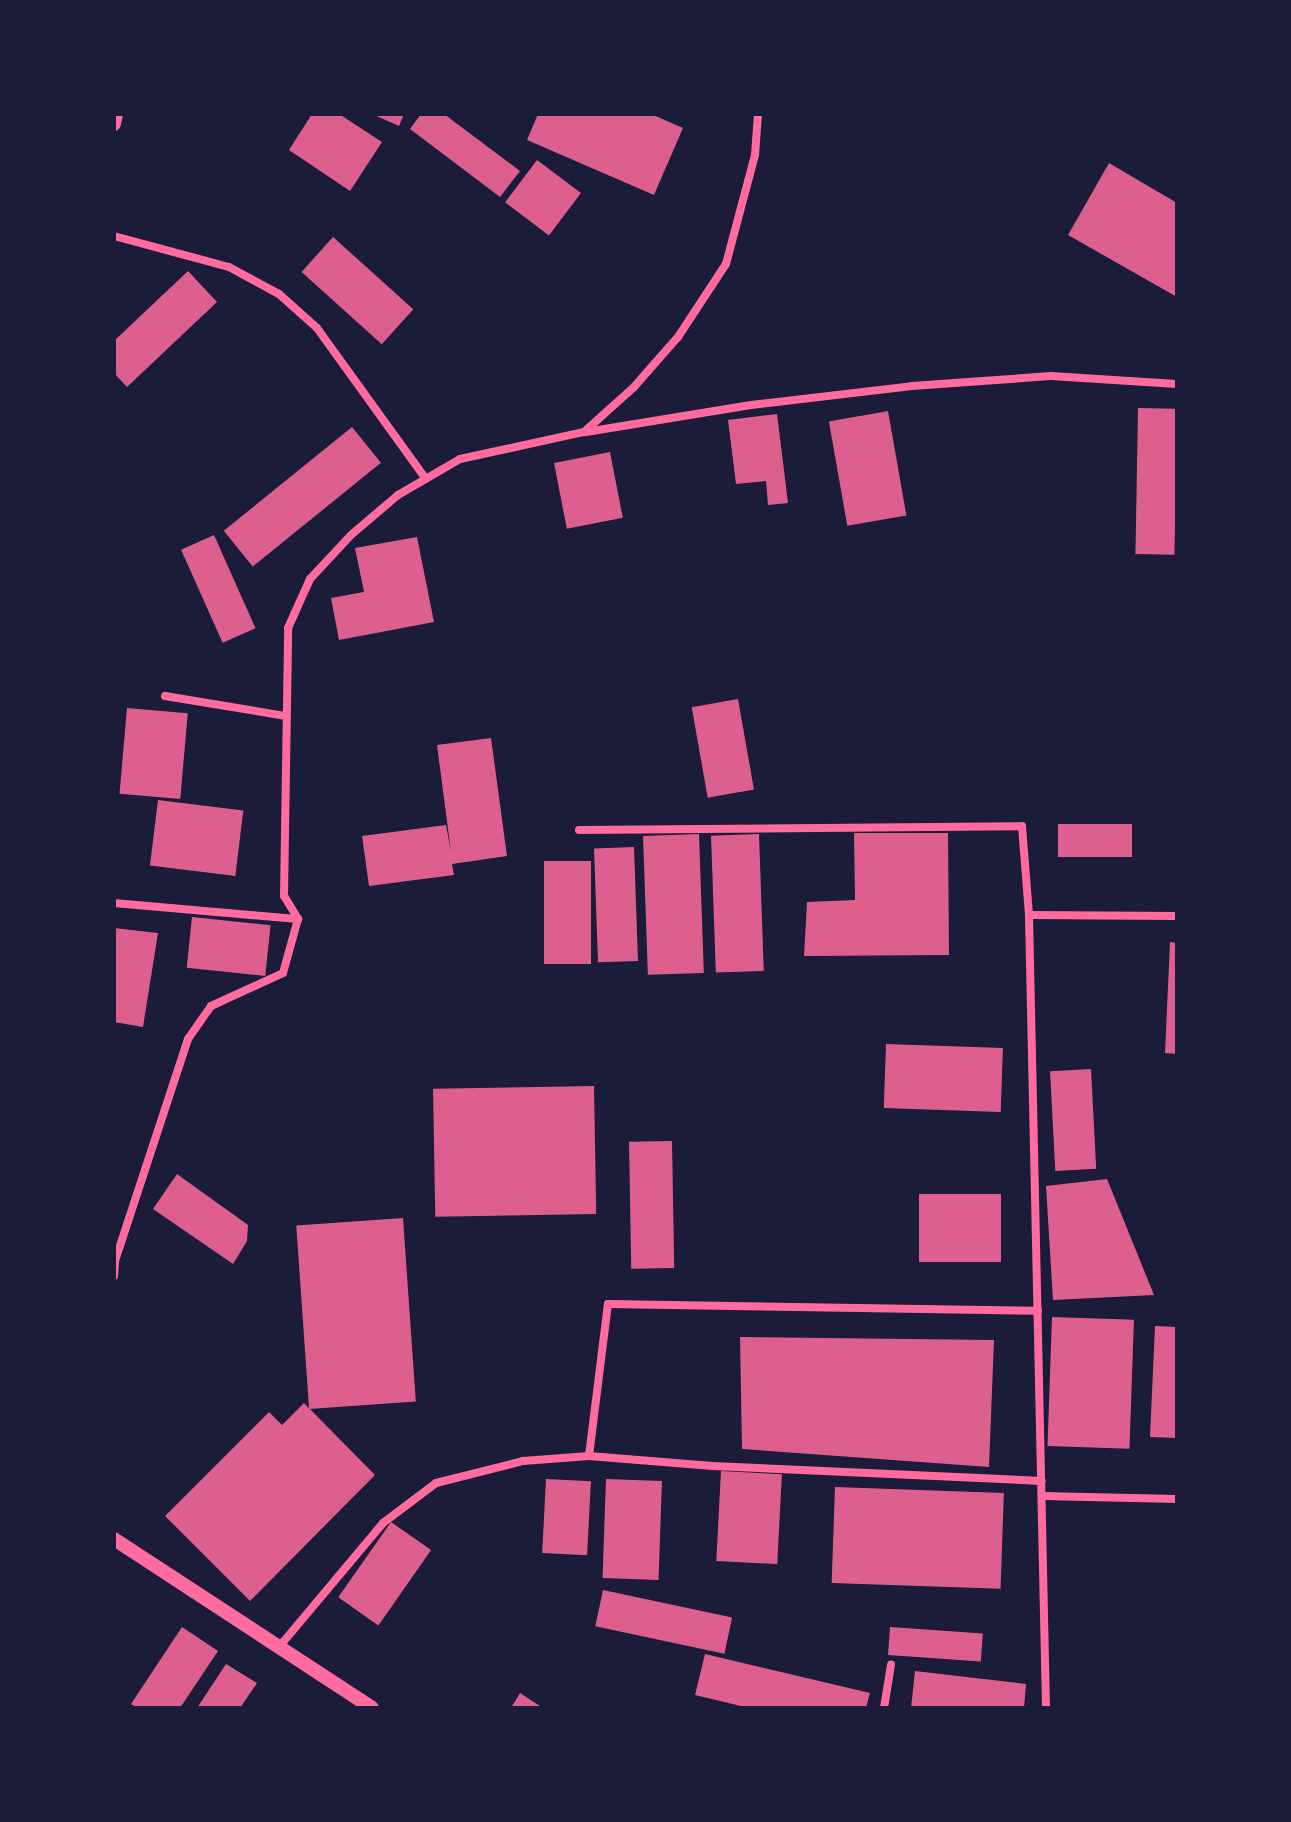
<!DOCTYPE html>
<style>
body{margin:0}
#map{position:relative;width:1291px;height:1822px;overflow:hidden;background:#1b1b3a;font-family:Raleway,sans-serif}
div>[style]{position:absolute}
.building>*{inset:0;background:#dd5f8e;transform-origin:0 0}
.minor>*{height:8px;margin:-4px;padding:0 4px;transform-origin:4px;border-radius:4px;background:#ff6b9d}
.tertiary>*{height:14px;margin:-7px;padding:0 7px;transform-origin:7px;border-radius:7px;background:#ff6b9d}
span{translate:-50% -50%;white-space:nowrap;text-align:center;line-height:1.15;-webkit-text-stroke:7px #1b1b3a;paint-order:stroke}
.frame{position:absolute;inset:0;border:116px solid #1b1b3a;pointer-events:none}
</style>
<div id="map">
<div class="building">
<div style="clip-path:polygon(312px 114px,339px 114px,382px 142px,350px 191px,289px 150px)"></div>
<div style="clip-path:polygon(372px 114px,404px 114px,399px 126px)"></div>
<div style="clip-path:polygon(421px 114px,444px 114px,520px 171px,500px 197px,410px 129px)"></div>
<div style="clip-path:polygon(538px 114px,651px 114px,683px 128px,654px 195px,527px 140px)"></div>
<div style="left:537px;top:160px;width:55px;height:53px;rotate:37deg"></div>
<div style="clip-path:polygon(1109px 163px,1177px 203px,1177px 297px,1068px 235px)"></div>
<div style="left:333px;top:237px;width:108px;height:47px;rotate:42deg"></div>
<div style="clip-path:polygon(188px 271px,217px 302px,127px 387px,114px 373px,114px 341px)"></div>
<div style="left:1138px;top:408px;width:39px;height:146px;rotate:1deg"></div>
<div style="left:888px;top:411px;width:106px;height:60px;rotate:80deg"></div>
<div style="clip-path:polygon(777px 414px,788px 503px,768px 505px,766px 481px,736px 484px,728px 420px)"></div>
<div style="left:352px;top:427px;width:46px;height:165px;rotate:51deg"></div>
<div style="left:610px;top:452px;width:67px;height:57px;rotate:79deg"></div>
<div style="left:214px;top:535px;width:102px;height:36px;rotate:66deg"></div>
<div style="clip-path:polygon(417px 537px,434px 622px,339px 640px,331px 598px,364px 592px,355px 548px)"></div>
<div style="left:738px;top:699px;width:92px;height:47px;rotate:80deg"></div>
<div style="left:127px;top:708px;width:61px;height:86px;rotate:5deg"></div>
<div style="clip-path:polygon(491px 738px,507px 856px,452px 864px,454px 875px,369px 886px,362px 836px,446px 825px,451px 852px,437px 745px)"></div>
<div style="left:158px;top:800px;width:86px;height:66px;rotate:7deg"></div>
<div style="left:1132px;top:824px;width:33px;height:74px;rotate:90deg"></div>
<div style="clip-path:polygon(854px 833px,948px 833px,949px 955px,804px 956px,807px 902px,855px 900px)"></div>
<div style="left:699px;top:834px;width:139px;height:56px;rotate:88deg"></div>
<div style="left:759px;top:834px;width:137px;height:48px;rotate:88deg"></div>
<div style="left:634px;top:847px;width:114px;height:40px;rotate:88deg"></div>
<div style="left:544px;top:861px;width:47px;height:103px"></div>
<div style="left:192px;top:917px;width:79px;height:51px;rotate:6deg"></div>
<div style="clip-path:polygon(114px 928px,158px 933px,143px 1027px,114px 1022px)"></div>
<div style="clip-path:polygon(1170px 942px,1177px 943px,1177px 1054px,1165px 1053px)"></div>
<div style="left:886px;top:1044px;width:117px;height:64px;rotate:2deg"></div>
<div style="left:1091px;top:1069px;width:100px;height:41px;rotate:87deg"></div>
<div style="left:594px;top:1086px;width:128px;height:161px;rotate:89deg"></div>
<div style="left:672px;top:1141px;width:127px;height:43px;rotate:89deg"></div>
<div style="clip-path:polygon(177px 1174px,248px 1225px,247px 1241px,233px 1264px,153px 1209px)"></div>
<div style="clip-path:polygon(1107px 1179px,1154px 1295px,1053px 1300px,1046px 1186px)"></div>
<div style="left:919px;top:1194px;width:82px;height:68px"></div>
<div style="left:403px;top:1218px;width:184px;height:107px;rotate:86deg"></div>
<div style="left:1052px;top:1317px;width:82px;height:129px;rotate:2deg"></div>
<div style="clip-path:polygon(1155px 1326px,1177px 1327px,1177px 1438px,1150px 1437px)"></div>
<div style="clip-path:polygon(740px 1337px,994px 1340px,989px 1467px,742px 1449px)"></div>
<div style="clip-path:polygon(304px 1403px,375px 1475px,250px 1601px,165px 1516px,269px 1412px,282px 1425px)"></div>
<div style="left:721px;top:1471px;width:61px;height:90px;rotate:3deg"></div>
<div style="left:546px;top:1479px;width:45px;height:74px;rotate:3deg"></div>
<div style="left:606px;top:1479px;width:56px;height:99px;rotate:2deg"></div>
<div style="left:835px;top:1487px;width:169px;height:96px;rotate:2deg"></div>
<div style="left:391px;top:1522px;width:49px;height:92px;rotate:35deg"></div>
<div style="left:603px;top:1590px;width:132px;height:37px;rotate:12deg"></div>
<div style="clip-path:polygon(182px 1627px,218px 1651px,180px 1708px,138px 1708px,131px 1704px)"></div>
<div style="left:890px;top:1627px;width:93px;height:28px;rotate:4deg"></div>
<div style="clip-path:polygon(705px 1654px,870px 1693px,866px 1708px,749px 1708px,695px 1695px)"></div>
<div style="clip-path:polygon(226px 1664px,257px 1683px,240px 1708px,197px 1708px)"></div>
<div style="clip-path:polygon(915px 1671px,1026px 1684px,1024px 1708px,911px 1708px)"></div>
<div style="clip-path:polygon(520px 1693px,543px 1708px,511px 1708px)"></div>
</div>
<div class="minor">
<div style="left:114px;top:236px;width:119px;rotate:15.1deg"></div>
<div style="left:229px;top:267px;width:57px;rotate:28.4deg"></div>
<div style="left:279px;top:294px;width:51px;rotate:41.8deg"></div>
<div style="left:317px;top:328px;width:186px;rotate:54.2deg"></div>
<div style="left:586px;top:432px;width:167px;rotate:-9.3deg"></div>
<div style="left:751px;top:405px;width:162px;rotate:-6.7deg"></div>
<div style="left:912px;top:386px;width:139px;rotate:-4.1deg"></div>
<div style="left:1051px;top:376px;width:126px;rotate:3.6deg"></div>
<div style="left:165px;top:696px;width:123px;rotate:9.4deg"></div>
<div style="left:579px;top:830px;width:443px;rotate:-0.5deg"></div>
<div style="left:1022px;top:826px;width:89px;rotate:85.5deg"></div>
<div style="left:114px;top:903px;width:185px;rotate:5deg"></div>
<div style="left:114px;top:1276px;width:15px;rotate:-86deg"></div>
<div style="left:115px;top:1261px;width:234px;rotate:-71.8deg"></div>
<div style="left:188px;top:1039px;width:40px;rotate:-55.1deg"></div>
<div style="left:211px;top:1006px;width:79px;rotate:-24.6deg"></div>
<div style="left:283px;top:973px;width:56px;rotate:-74.5deg"></div>
<div style="left:298px;top:919px;width:27px;rotate:-121deg"></div>
<div style="left:284px;top:896px;width:268px;rotate:-89.1deg"></div>
<div style="left:288px;top:628px;width:54px;rotate:-65.8deg"></div>
<div style="left:310px;top:579px;width:60px;rotate:-47deg"></div>
<div style="left:351px;top:535px;width:62px;rotate:-40.4deg"></div>
<div style="left:398px;top:495px;width:72px;rotate:-30.1deg"></div>
<div style="left:460px;top:459px;width:127px;rotate:-12.3deg"></div>
<div style="left:584px;top:432px;width:67px;rotate:-42deg"></div>
<div style="left:634px;top:387px;width:67px;rotate:-48.7deg"></div>
<div style="left:678px;top:337px;width:87px;rotate:-56.7deg"></div>
<div style="left:726px;top:264px;width:113px;rotate:-75.1deg"></div>
<div style="left:755px;top:155px;width:41px;rotate:-85.8deg"></div>
<div style="left:589px;top:1456px;width:153px;rotate:-82.9deg"></div>
<div style="left:608px;top:1304px;width:430px;rotate:0.9deg"></div>
<div style="left:1042px;top:1496px;width:135px;rotate:1.3deg"></div>
<div style="left:279px;top:1647px;width:162px;rotate:-50deg"></div>
<div style="left:383px;top:1523px;width:66px;rotate:-37deg"></div>
<div style="left:436px;top:1483px;width:90px;rotate:-14.2deg"></div>
<div style="left:523px;top:1461px;width:66px;rotate:-4.3deg"></div>
<div style="left:589px;top:1456px;width:124px;rotate:4.6deg"></div>
<div style="left:713px;top:1466px;width:329px;rotate:2.6deg"></div>
<div style="left:884px;top:1708px;width:44px;rotate:-80.8deg"></div>
<div style="left:1046px;top:1708px;width:793px;rotate:-91.23deg"></div>
<div style="left:1029px;top:915px;width:148px;rotate:0.4deg"></div>
</div>
<div class="tertiary">
<div style="left:114px;top:124px;width:10px;rotate:-79deg"></div>
<div style="left:114px;top:1539px;width:308px;rotate:33.2deg"></div>
</div>
<div class="frame"></div>
</div>
